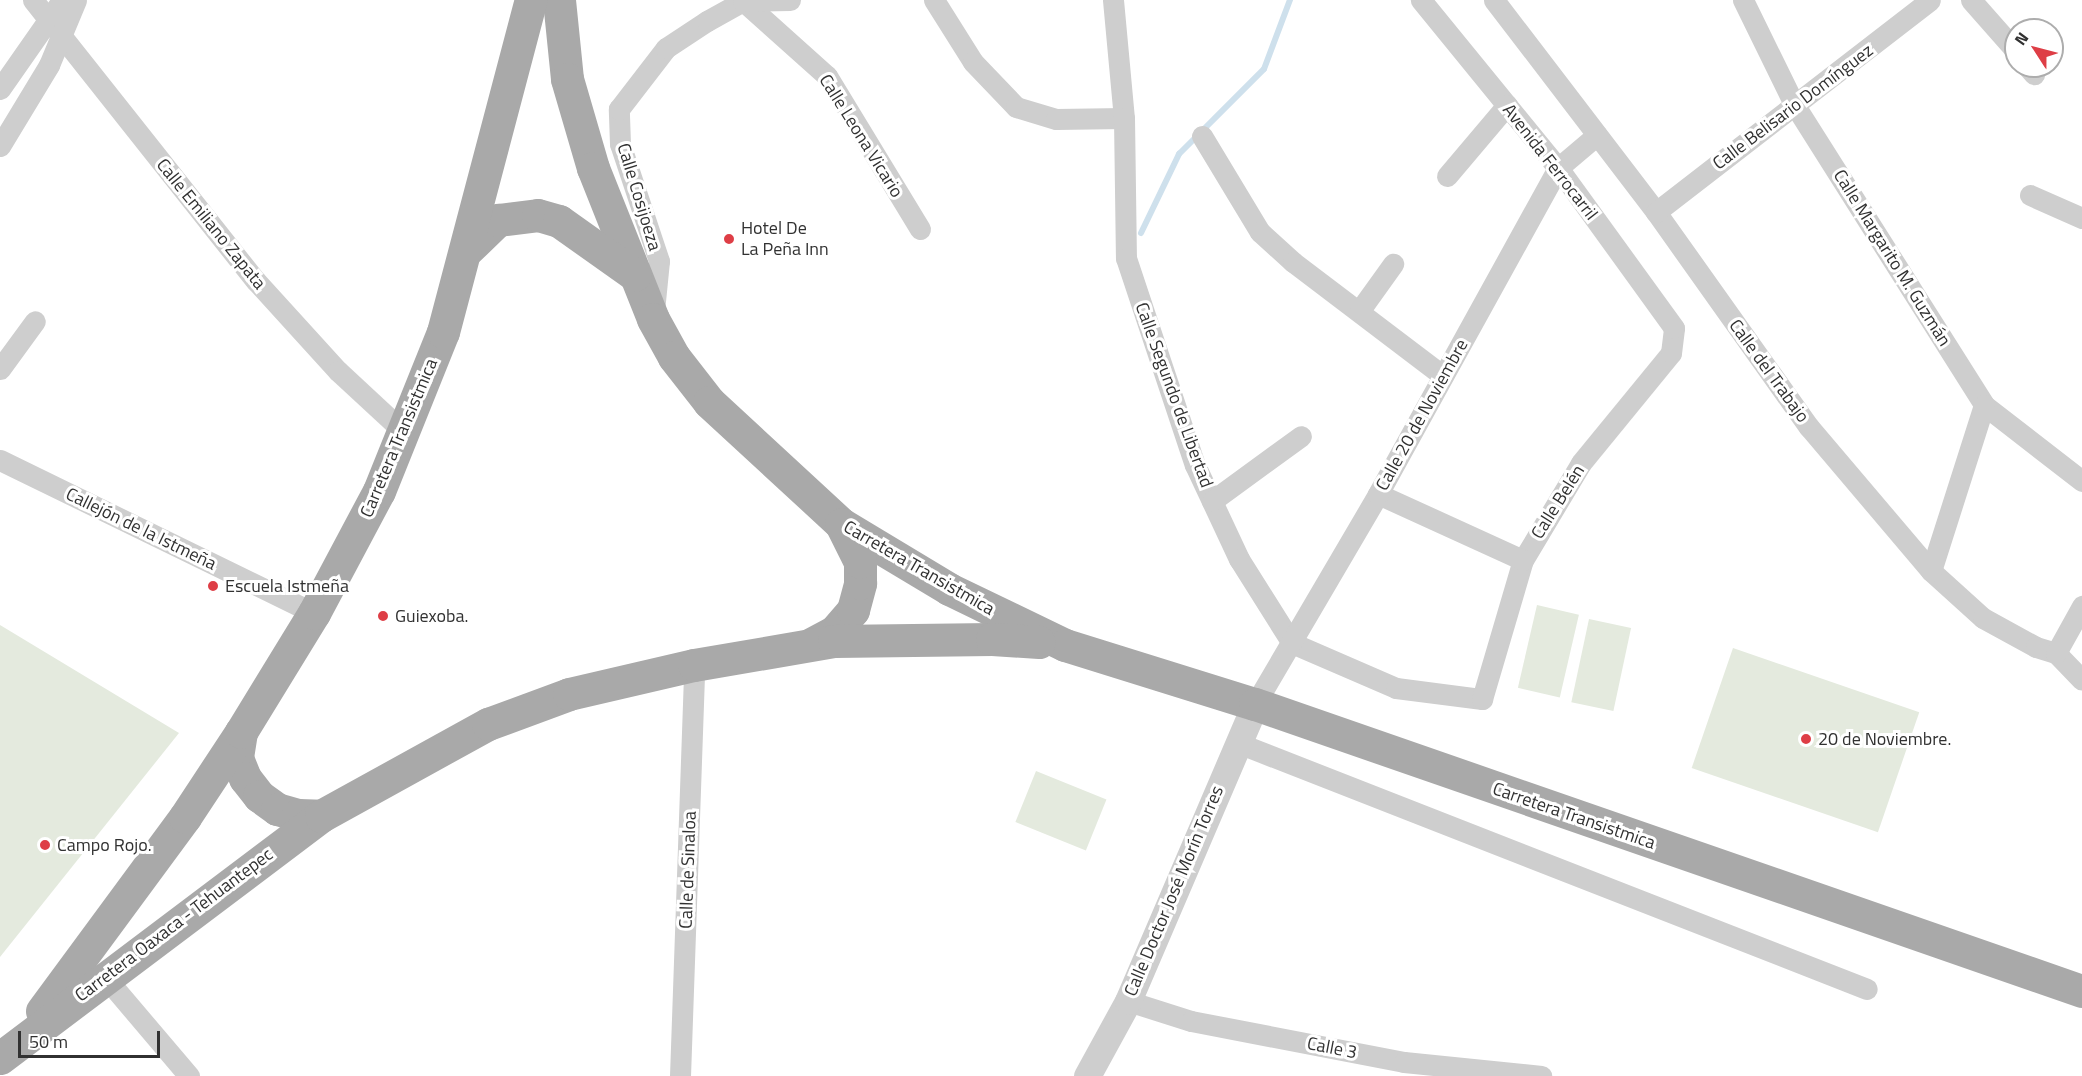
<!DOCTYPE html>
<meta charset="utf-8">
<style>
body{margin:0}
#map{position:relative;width:2082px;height:1076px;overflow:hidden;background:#fff;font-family:"Titillium Web",sans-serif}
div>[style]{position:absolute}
.green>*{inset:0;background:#e4eade;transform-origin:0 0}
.stream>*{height:6px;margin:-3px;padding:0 3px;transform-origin:3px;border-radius:3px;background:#cee0ec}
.minor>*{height:21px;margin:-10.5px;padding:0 10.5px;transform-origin:10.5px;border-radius:10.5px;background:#cecece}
.tertiary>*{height:27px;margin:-13.5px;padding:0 13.5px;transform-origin:13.5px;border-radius:13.5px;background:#cecece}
.primary>*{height:33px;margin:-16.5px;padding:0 16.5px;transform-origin:16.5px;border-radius:16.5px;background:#a9a9a9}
.dots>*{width:16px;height:16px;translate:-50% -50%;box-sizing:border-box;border:3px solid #fff;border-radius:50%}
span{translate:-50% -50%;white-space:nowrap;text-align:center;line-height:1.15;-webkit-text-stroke:6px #fff;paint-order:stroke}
.street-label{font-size:18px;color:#313131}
.poi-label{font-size:18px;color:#313131}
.left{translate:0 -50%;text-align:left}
.north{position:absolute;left:2004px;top:18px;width:60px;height:60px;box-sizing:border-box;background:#fff;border:2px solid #adadad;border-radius:50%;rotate:306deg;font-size:16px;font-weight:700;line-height:24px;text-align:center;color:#313131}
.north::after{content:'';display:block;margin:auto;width:21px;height:27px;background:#de3e46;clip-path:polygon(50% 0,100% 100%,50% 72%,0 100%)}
.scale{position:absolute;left:18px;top:1031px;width:142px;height:27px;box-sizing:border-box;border:3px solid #313131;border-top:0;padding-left:8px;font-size:18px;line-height:21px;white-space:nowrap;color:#313131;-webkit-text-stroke:4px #fff;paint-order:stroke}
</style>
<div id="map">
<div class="green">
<div style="left:1537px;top:605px;width:43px;height:85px;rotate:13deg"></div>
<div style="left:1589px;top:619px;width:43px;height:85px;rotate:12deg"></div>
<div style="clip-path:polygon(0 625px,179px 733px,0 957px)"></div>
<div style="left:1733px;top:648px;width:197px;height:127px;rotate:19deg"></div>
<div style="left:1036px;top:771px;width:76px;height:55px;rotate:22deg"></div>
</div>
<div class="stream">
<div style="left:1141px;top:233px;width:88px;rotate:-64.3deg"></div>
<div style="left:1179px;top:154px;width:120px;rotate:-45deg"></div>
<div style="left:1264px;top:69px;width:74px;rotate:-69.4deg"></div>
</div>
<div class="minor">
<div style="left:33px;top:0;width:359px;rotate:51.6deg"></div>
<div style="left:256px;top:281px;width:122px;rotate:47.7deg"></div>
<div style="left:338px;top:371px;width:91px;rotate:42.8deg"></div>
<div style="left:742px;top:0;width:114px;rotate:41.8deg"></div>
<div style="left:827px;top:76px;width:179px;rotate:58.7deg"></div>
<div style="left:934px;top:0;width:73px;rotate:57.8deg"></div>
<div style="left:973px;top:62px;width:62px;rotate:46.3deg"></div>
<div style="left:1016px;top:107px;width:42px;rotate:16.7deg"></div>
<div style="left:1056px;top:119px;width:68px;rotate:-0.8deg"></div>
<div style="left:1113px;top:0;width:119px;rotate:84.7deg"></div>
<div style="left:1124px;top:118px;width:140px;rotate:89.2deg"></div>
<div style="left:1126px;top:258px;width:218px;rotate:71.6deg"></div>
<div style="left:1195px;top:465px;width:104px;rotate:64.9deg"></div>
<div style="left:1239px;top:559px;width:99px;rotate:57.8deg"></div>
<div style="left:1292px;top:643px;width:113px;rotate:23.4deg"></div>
<div style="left:1396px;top:688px;width:87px;rotate:7.3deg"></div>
<div style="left:1482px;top:699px;width:145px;rotate:-73.6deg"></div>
<div style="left:1523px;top:560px;width:113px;rotate:-59.1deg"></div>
<div style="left:1581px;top:463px;width:142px;rotate:-50.7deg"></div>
<div style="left:1671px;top:353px;width:25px;rotate:-83deg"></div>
<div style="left:1674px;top:328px;width:198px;rotate:-125.9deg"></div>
<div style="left:1558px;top:168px;width:217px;rotate:-129.2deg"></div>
<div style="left:1494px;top:0;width:267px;rotate:52.6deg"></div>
<div style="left:1656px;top:212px;width:264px;rotate:54.6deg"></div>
<div style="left:1809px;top:427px;width:189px;rotate:49.7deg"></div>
<div style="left:1931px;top:571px;width:70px;rotate:42.1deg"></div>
<div style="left:1983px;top:618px;width:60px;rotate:28.7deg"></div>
<div style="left:2036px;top:647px;width:21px;rotate:17deg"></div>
<div style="left:2056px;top:653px;width:37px;rotate:46deg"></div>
<div style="left:1743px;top:0;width:116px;rotate:63.9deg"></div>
<div style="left:1794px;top:104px;width:356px;rotate:57.7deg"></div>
<div style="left:1984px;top:405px;width:124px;rotate:37.8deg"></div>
<div style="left:1971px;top:0;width:68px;rotate:48.6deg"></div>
<div style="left:2027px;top:66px;width:11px;rotate:49deg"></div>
<div style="left:0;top:89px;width:108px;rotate:-55.1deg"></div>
<div style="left:1202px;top:136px;width:112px;rotate:58.9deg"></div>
<div style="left:1260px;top:232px;width:45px;rotate:42.3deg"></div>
<div style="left:1293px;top:262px;width:188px;rotate:37.2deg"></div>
<div style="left:0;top:146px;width:95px;rotate:-58.8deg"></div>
<div style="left:49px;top:65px;width:70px;rotate:-67.4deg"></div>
<div style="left:1447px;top:176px;width:93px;rotate:-49.8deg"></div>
<div style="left:2030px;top:195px;width:57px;rotate:23.9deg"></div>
<div style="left:1656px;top:212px;width:346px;rotate:-37.7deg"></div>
<div style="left:1360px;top:310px;width:57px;rotate:-54.3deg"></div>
<div style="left:654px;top:311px;width:50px;rotate:-84.3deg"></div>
<div style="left:659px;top:261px;width:123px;rotate:-108.4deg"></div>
<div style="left:620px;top:144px;width:35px;rotate:-92deg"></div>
<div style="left:619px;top:109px;width:77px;rotate:-52.4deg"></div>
<div style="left:666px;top:48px;width:49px;rotate:-33.4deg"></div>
<div style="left:707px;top:21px;width:41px;rotate:-29.1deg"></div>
<div style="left:743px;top:1px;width:47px;rotate:-1.2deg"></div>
<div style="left:0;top:369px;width:59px;rotate:-53.9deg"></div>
<div style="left:0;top:460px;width:349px;rotate:26deg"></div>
<div style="left:1378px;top:494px;width:159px;rotate:24.5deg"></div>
<div style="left:1212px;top:501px;width:110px;rotate:-36.1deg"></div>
<div style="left:1931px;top:571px;width:174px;rotate:-72.3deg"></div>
<div style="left:2056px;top:653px;width:54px;rotate:-61deg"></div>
<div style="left:1255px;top:704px;width:243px;rotate:-59.6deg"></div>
<div style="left:1378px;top:494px;width:372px;rotate:-61.1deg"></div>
<div style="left:1558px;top:168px;width:51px;rotate:-40.2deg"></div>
<div style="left:1238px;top:743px;width:675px;rotate:21.36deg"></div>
<div style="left:105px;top:977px;width:130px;rotate:49.7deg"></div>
<div style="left:1128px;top:1001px;width:66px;rotate:17.6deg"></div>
<div style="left:1191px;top:1021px;width:217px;rotate:10.9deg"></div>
<div style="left:1404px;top:1062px;width:138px;rotate:5.8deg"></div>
<div style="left:680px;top:1076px;width:411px;rotate:-88deg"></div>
</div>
<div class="tertiary">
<div style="left:1087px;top:1076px;width:85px;rotate:-61.3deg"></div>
<div style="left:1128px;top:1001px;width:323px;rotate:-66.8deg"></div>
</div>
<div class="primary">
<div style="left:559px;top:0;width:79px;rotate:84.2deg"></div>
<div style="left:567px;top:79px;width:93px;rotate:73.7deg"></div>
<div style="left:593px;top:168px;width:162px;rotate:68.3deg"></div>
<div style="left:653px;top:319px;width:43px;rotate:61.1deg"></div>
<div style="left:674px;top:357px;width:57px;rotate:52.1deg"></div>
<div style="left:709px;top:402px;width:180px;rotate:42.7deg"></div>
<div style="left:841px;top:524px;width:126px;rotate:31deg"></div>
<div style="left:949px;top:589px;width:129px;rotate:25.8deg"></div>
<div style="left:1065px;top:645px;width:199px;rotate:17.3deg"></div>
<div style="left:1255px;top:704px;width:875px;rotate:19.14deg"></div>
<div style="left:468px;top:249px;width:42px;rotate:-44deg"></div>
<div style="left:498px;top:220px;width:40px;rotate:-7.1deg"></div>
<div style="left:538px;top:215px;width:22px;rotate:16deg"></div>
<div style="left:559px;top:221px;width:93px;rotate:35.4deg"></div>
<div style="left:811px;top:644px;width:26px;rotate:-28deg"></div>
<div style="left:834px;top:632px;width:29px;rotate:-49deg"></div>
<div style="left:853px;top:610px;width:28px;rotate:-75deg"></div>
<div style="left:860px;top:583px;width:21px;rotate:-90deg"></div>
<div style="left:860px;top:562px;width:42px;rotate:-116.6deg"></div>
<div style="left:241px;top:732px;width:26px;rotate:99deg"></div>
<div style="left:237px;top:758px;width:22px;rotate:68deg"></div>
<div style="left:245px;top:778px;width:23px;rotate:52deg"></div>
<div style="left:259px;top:796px;width:22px;rotate:36deg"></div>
<div style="left:277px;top:809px;width:22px;rotate:16deg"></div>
<div style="left:298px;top:815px;width:23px;rotate:2deg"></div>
<div style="left:42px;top:1011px;width:241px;rotate:-53.6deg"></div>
<div style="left:185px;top:817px;width:102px;rotate:-56.6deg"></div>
<div style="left:241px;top:732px;width:140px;rotate:-58.5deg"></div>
<div style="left:314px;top:613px;width:138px;rotate:-62deg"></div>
<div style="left:379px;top:491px;width:171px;rotate:-68.1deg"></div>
<div style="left:443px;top:332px;width:343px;rotate:-75.2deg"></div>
<div style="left:0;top:1058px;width:402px;rotate:-37deg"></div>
<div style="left:321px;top:816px;width:191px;rotate:-28.9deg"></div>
<div style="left:488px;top:724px;width:86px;rotate:-20.3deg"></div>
<div style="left:569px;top:694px;width:128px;rotate:-13.1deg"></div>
<div style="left:694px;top:665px;width:142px;rotate:-9.7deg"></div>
<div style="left:834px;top:641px;width:158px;rotate:-0.7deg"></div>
<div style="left:992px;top:639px;width:47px;rotate:3.7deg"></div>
</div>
<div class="dots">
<div style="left:729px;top:239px;background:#de3e46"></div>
<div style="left:213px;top:586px;background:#de3e46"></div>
<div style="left:383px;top:616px;background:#de3e46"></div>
<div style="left:1806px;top:739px;background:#de3e46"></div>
<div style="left:45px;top:845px;background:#de3e46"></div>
</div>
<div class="street-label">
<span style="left:1793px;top:107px;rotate:-37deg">Calle Belisario Domínguez</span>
<span style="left:861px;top:136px;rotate:58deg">Calle Leona Vicario</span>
<span style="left:1550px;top:162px;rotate:52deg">Avenida Ferrocarril</span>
<span style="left:639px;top:197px;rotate:73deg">Calle Cosijoeza</span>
<span style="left:211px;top:224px;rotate:51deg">Calle Emiliano Zapata</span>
<span style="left:1892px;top:258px;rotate:58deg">Calle Margarito M. Guzmán</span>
<span style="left:1769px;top:371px;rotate:54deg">Calle del Trabajo</span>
<span style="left:1174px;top:395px;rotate:70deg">Calle Segundo de Libertad</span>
<span style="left:1422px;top:415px;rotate:-61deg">Calle 20 de Noviembre</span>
<span style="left:399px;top:438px;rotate:-67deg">Carretera Transistmica</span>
<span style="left:1558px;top:502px;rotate:-58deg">Calle Belén</span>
<span style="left:141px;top:529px;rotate:26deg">Callejón de la Istmeña</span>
<span style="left:919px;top:568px;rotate:30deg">Carretera Transistmica</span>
<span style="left:1574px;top:816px;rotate:19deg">Carretera Transistmica</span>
<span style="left:688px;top:870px;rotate:-88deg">Calle de Sinaloa</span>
<span style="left:1174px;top:891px;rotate:-67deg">Calle Doctor José Morín Torres</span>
<span style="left:174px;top:925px;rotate:-37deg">Carretera Oaxaca - Tehuantepec</span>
<span style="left:1332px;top:1048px;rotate:11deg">Calle 3</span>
</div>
<div class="poi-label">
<span class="left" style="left:741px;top:239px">Hotel De<br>La Peña Inn</span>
<span class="left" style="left:225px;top:586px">Escuela Istmeña</span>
<span class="left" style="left:395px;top:616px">Guiexoba.</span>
<span class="left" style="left:1818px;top:739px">20 de Noviembre.</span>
<span class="left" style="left:57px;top:845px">Campo Rojo.</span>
</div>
<div class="north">N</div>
<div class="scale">50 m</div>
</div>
